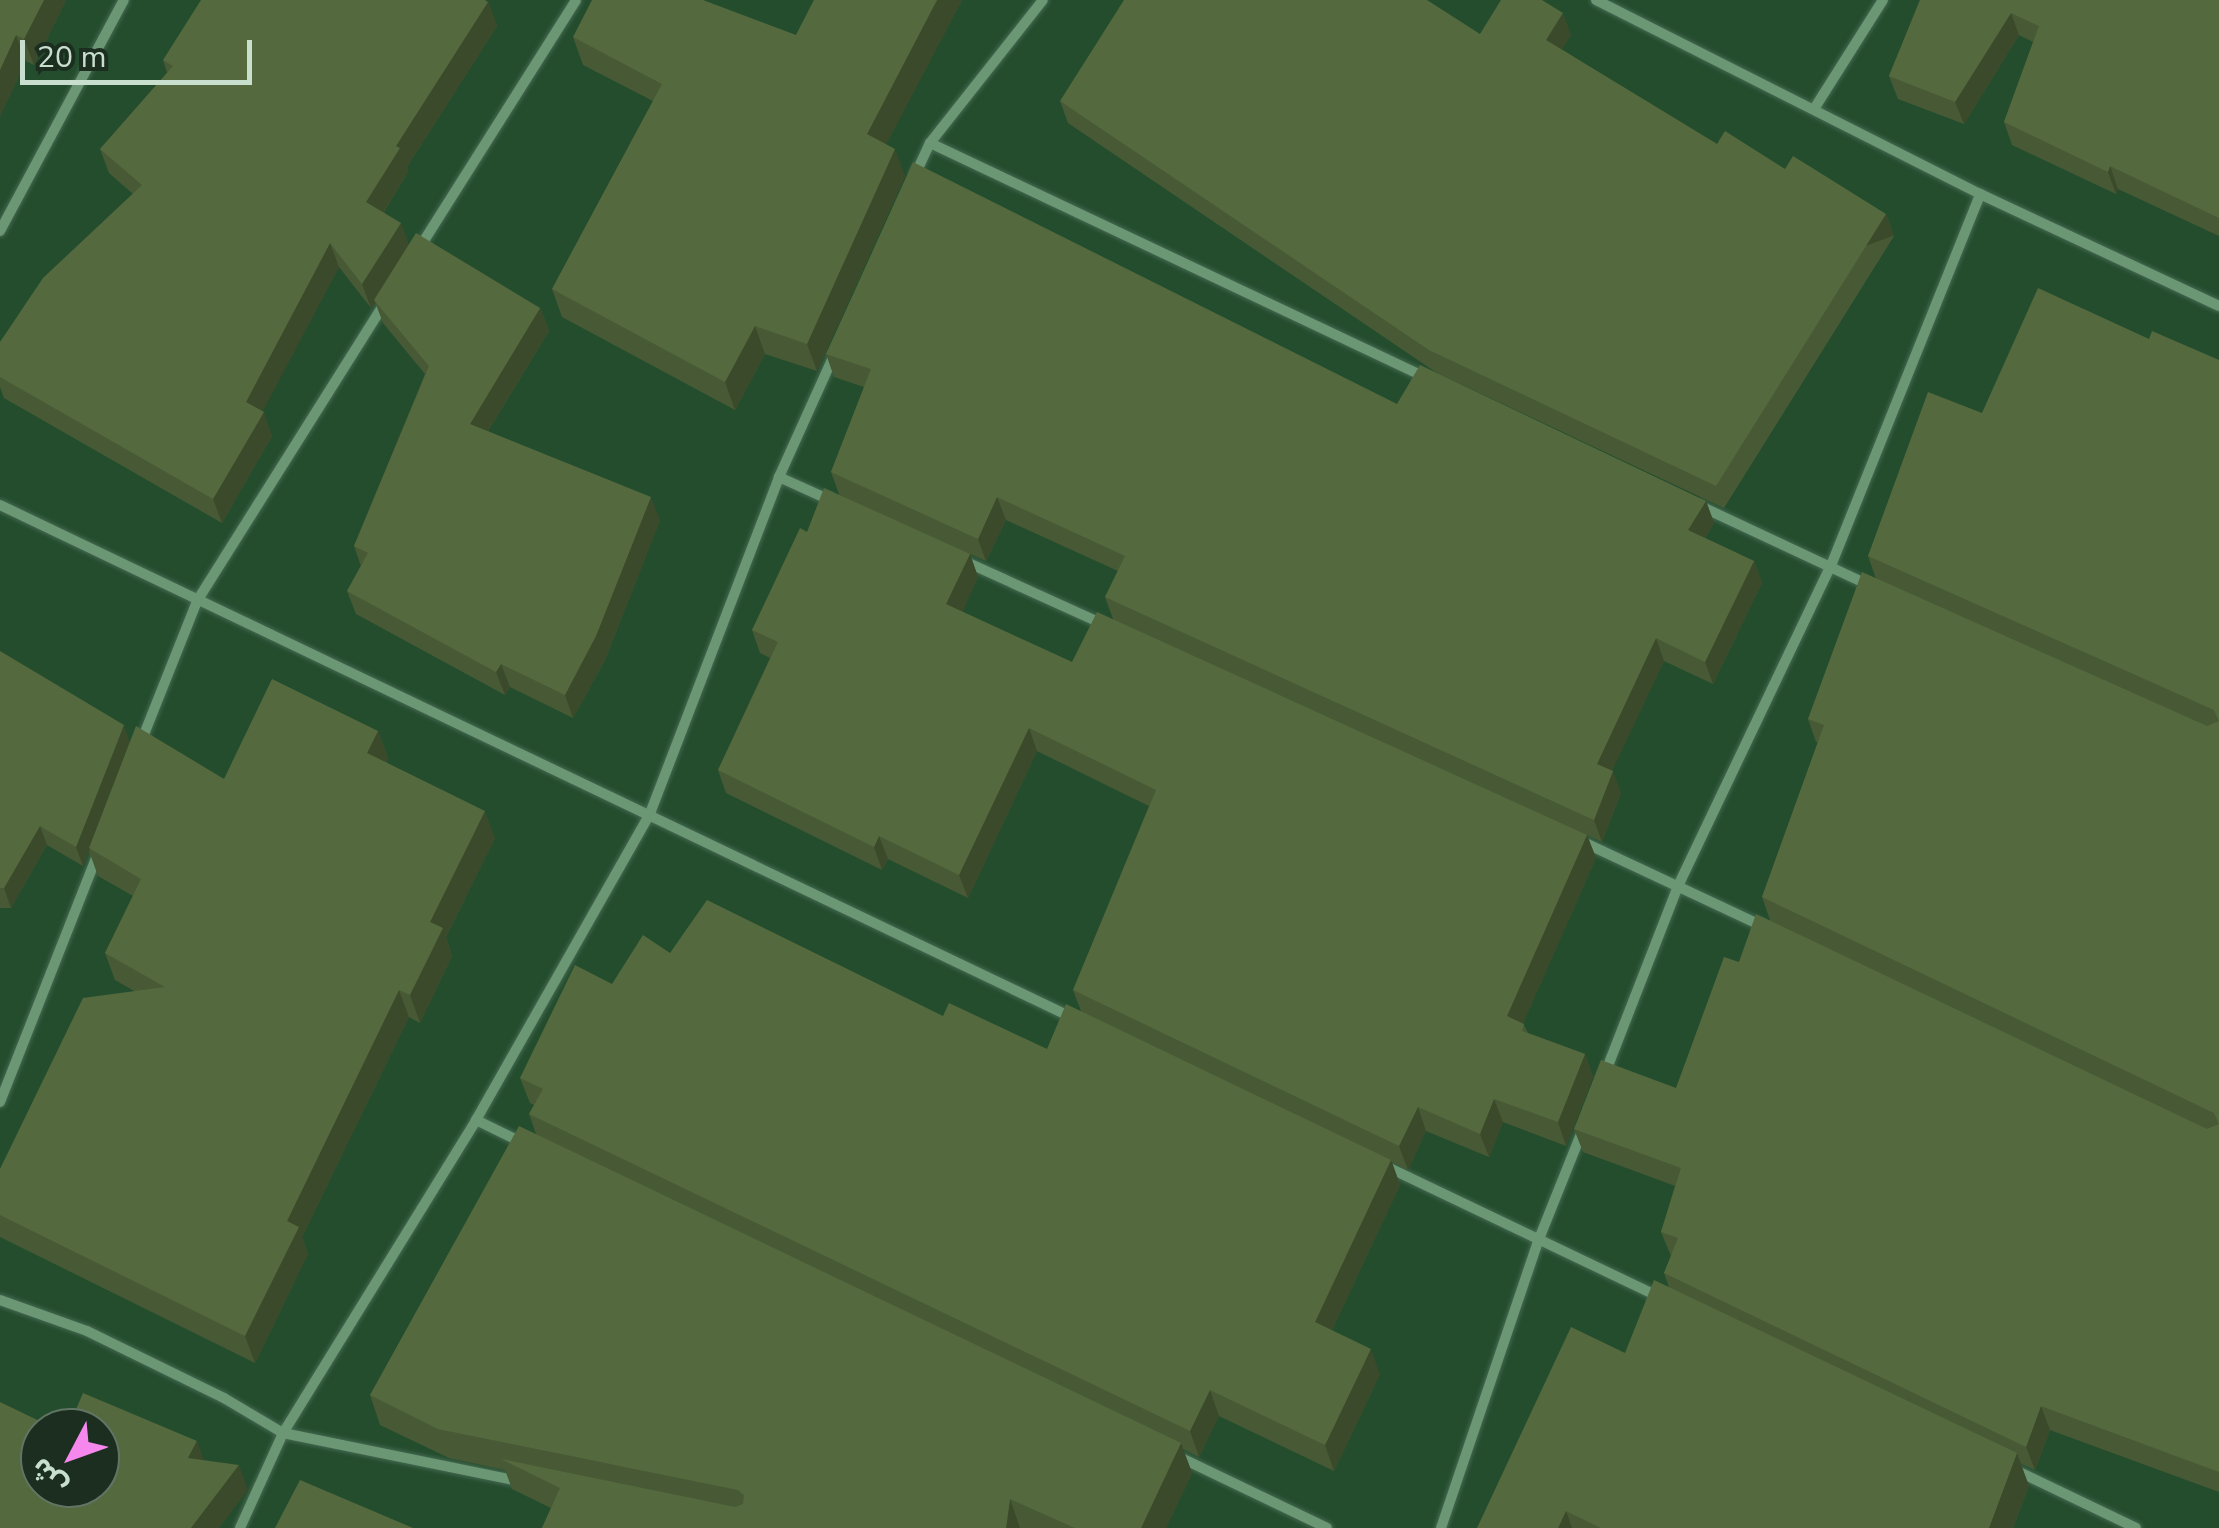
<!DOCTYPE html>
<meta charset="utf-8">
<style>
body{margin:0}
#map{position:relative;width:2219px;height:1528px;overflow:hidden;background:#244d2e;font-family:"Nunito Sans","Noto Sans Arabic",sans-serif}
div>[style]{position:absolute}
.roads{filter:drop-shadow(0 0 2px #456951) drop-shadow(0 0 2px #456951)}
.street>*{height:10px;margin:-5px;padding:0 5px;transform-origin:5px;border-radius:5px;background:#6c9774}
.wall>*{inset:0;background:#485a35}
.shaded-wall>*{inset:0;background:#3b4a2b;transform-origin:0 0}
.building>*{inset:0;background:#54693e}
span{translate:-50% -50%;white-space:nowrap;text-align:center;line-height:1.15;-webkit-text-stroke:9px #1c2e20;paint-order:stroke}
.north{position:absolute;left:20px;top:1408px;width:100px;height:100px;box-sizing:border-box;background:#1c2e20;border:2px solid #617565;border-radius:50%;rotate:229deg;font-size:28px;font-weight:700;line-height:40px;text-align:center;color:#c9dfcd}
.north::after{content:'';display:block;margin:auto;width:35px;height:45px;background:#f688ed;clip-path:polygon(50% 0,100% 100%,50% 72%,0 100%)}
.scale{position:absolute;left:20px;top:40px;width:232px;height:45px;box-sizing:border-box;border:5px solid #c9dfcd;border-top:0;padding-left:12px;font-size:30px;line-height:35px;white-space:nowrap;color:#c9dfcd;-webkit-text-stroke:8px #1c2e20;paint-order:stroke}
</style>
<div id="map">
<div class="roads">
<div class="street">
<div style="left:1596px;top:0;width:430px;rotate:26.8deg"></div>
<div style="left:1980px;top:194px;width:264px;rotate:25.1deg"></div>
<div style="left:1814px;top:109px;width:129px;rotate:-57.7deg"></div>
<div style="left:930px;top:143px;width:550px;rotate:25.31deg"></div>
<div style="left:915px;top:175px;width:35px;rotate:-65deg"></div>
<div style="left:930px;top:143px;width:182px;rotate:-51.7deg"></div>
<div style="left:0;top:231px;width:262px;rotate:-61.8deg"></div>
<div style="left:420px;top:247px;width:292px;rotate:-57.7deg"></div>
<div style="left:779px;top:477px;width:56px;rotate:24.3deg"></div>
<div style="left:0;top:505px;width:1187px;rotate:25.55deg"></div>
<div style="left:1700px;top:506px;width:189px;rotate:25.1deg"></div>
<div style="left:964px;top:561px;width:153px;rotate:24.4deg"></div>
<div style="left:141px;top:742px;width:152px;rotate:-68.3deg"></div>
<div style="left:197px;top:601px;width:351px;rotate:-57.8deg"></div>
<div style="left:1583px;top:842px;width:198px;rotate:25.1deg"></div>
<div style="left:1604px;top:1076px;width:204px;rotate:-68.7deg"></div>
<div style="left:1678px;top:886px;width:352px;rotate:-64.5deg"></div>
<div style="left:1830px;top:568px;width:403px;rotate:-68.1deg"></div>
<div style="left:0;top:1102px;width:270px;rotate:-68.5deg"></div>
<div style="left:476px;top:1120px;width:52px;rotate:26.1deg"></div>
<div style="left:1385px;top:1166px;width:302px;rotate:25.5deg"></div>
<div style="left:0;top:1300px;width:92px;rotate:19.6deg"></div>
<div style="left:87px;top:1331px;width:153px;rotate:26.1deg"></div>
<div style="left:224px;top:1398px;width:69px;rotate:30.7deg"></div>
<div style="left:283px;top:1433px;width:241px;rotate:11.5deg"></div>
<div style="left:1179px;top:1457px;width:164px;rotate:25.6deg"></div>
<div style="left:2015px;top:1470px;width:134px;rotate:25.6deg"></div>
<div style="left:240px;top:1528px;width:104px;rotate:-65.6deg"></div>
<div style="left:283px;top:1433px;width:368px;rotate:-58.3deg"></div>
<div style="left:476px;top:1120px;width:350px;rotate:-60.4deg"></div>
<div style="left:649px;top:816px;width:363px;rotate:-69deg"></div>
<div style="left:779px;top:477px;width:134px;rotate:-65.7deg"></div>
<div style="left:1441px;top:1528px;width:305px;rotate:-71.3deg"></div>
<div style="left:1539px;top:1239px;width:118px;rotate:-68.2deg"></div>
</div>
</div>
<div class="wall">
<div style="clip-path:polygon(0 0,66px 0,34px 65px,26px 61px,0 116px)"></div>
<div style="clip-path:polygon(814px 0,962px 0,886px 144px,905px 176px,817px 371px,765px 354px,735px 410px,562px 317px,552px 289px,653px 101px,583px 65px,573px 37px,796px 35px)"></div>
<div style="clip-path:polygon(1920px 0,2219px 0,2219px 236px,2118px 189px,2116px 194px,2012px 145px,2004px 122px,2033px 42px,2019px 35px,1964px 124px,1898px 99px,1889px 76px)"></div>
<div style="clip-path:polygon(488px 2px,497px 26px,407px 167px,408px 172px,384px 212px,409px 245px,540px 308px,549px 331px,488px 431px,660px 520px,605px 660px,573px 718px,510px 687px,505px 695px,356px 614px,347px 591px,361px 566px,354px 546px,425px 374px,383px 323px,375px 302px,371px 308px,339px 267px,262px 411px,272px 436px,222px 523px,4px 398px,0 387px,0 342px,133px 194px,109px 173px,100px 149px,167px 73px,163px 60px)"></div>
<div style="clip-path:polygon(1480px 34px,1571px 35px,1561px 49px,1717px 144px,1785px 169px,1886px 214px,1894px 236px,1724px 508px,1437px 373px,1068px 123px,1060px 101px)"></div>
<div style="clip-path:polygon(2149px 339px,2219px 360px,2219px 1492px,2050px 1430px,2035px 1470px,2020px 1463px,2029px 1486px,2013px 1528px,1477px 1528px,1625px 1353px,1669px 1287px,1664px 1273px,1671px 1256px,1661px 1232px,1675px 1186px,1583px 1152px,1574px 1129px,1676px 1088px,1739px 962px,1770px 920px,1762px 897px,1818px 742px,1816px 742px,1808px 719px,1876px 579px,1868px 556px,1982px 413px)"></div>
<div style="clip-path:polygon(evenodd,826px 354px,1397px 404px,1706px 501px,1714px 523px,1705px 538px,1754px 561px,1762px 583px,1713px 684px,1664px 661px,1612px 770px,1621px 793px,1602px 842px,1587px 835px,1596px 858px,1523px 1023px,1528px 1033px,1585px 1054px,1593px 1077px,1566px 1146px,1503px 1122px,1489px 1157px,1426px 1131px,1408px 1170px,1392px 1162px,1400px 1185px,1332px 1330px,1380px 1374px,1334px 1471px,1219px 1416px,1199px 1457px,1183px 1449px,1192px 1473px,1166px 1528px,542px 1528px,551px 1508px,512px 1489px,505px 1470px,449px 1458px,380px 1425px,370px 1395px,536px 1134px,529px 1114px,534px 1105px,530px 1103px,520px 1078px,612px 984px,670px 953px,943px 1016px,1047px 1049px,1081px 1011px,1073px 990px,1149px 806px,1037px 751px,968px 898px,888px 859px,882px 870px,726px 793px,718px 770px,770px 658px,760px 653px,752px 630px,807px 532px,839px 494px,831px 472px,864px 387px,834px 377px,826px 354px,1006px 520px,1118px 571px,1105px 597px,1113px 619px,1072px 662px,962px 612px,978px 577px,970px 554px,986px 561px,1006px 520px)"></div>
<div style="clip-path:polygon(0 651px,130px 742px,224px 779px,378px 731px,388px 758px,386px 762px,495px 838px,446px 937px,452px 956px,420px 1023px,409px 1017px,302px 1237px,308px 1254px,255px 1363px,0 1237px,0 1169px,134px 991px,115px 980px,105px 953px,133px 896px,98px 876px,89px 851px,83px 866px,47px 845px,11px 908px,0 908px)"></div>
</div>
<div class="shaded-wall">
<div style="clip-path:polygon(44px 0,66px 0,34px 65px,24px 39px)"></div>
<div style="clip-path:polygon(937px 0,962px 0,877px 162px,867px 134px)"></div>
<div style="clip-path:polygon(488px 2px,497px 26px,407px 167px,408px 172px,375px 226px,366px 202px,396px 146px)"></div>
<div style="clip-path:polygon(1563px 13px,1571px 35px,1554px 62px,1546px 40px)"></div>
<div style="clip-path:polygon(2011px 13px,2019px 35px,1964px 124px,1955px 102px)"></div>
<div style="clip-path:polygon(16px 35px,26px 61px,0 116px,0 70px)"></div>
<div style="clip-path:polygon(895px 149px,905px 176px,817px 371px,807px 344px)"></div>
<div style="clip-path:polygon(2110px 166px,2118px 189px,2116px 194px,2108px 172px)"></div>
<div style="left:1886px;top:214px;width:23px;height:321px;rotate:70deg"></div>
<div style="clip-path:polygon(401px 223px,410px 247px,371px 308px,362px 284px)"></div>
<div style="clip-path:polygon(330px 243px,339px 267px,255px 426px,246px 402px)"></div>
<div style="clip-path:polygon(540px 308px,549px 331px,478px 447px,470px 424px)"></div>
<div style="clip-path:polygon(755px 326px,765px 354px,735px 410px,725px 382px)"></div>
<div style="clip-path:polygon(264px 412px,272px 436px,222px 523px,213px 499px)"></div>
<div style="clip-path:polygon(651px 497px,660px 520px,605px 660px,573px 718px,565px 695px)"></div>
<div style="clip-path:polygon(997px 497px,1006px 520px,986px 561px,978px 539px)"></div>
<div style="clip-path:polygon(1706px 501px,1714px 523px,1696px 552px,1688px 530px)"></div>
<div style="clip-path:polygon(970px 554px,978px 577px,955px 628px,946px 604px)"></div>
<div style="clip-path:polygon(1754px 561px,1762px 583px,1713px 684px,1705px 662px)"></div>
<div style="clip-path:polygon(1656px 638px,1664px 661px,1605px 786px,1597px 764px)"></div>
<div style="clip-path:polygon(501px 664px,510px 687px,505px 695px,496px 672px)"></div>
<div style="clip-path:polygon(124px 725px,131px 745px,83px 866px,76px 847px)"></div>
<div style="clip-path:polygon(1029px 728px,1037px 751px,968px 898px,959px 875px)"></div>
<div style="clip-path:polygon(378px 731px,388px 758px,377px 780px,367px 753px)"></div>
<div style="clip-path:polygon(1613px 771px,1621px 793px,1602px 842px,1594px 820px)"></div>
<div style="clip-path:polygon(485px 811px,495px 838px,446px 937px,452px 956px,420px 1023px,410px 995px,430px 922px)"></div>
<div style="clip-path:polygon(40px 826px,47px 845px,11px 908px,4px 888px)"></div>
<div style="clip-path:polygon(1587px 835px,1596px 858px,1516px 1039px,1507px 1016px)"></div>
<div style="clip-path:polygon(879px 836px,888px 859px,882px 870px,874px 847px)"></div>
<div style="clip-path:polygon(399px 990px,409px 1017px,302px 1237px,308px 1254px,255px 1363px,245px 1336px,287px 1221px)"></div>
<div style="clip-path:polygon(1585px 1054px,1593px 1077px,1566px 1146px,1558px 1122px)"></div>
<div style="clip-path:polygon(1494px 1099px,1503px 1122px,1489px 1157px,1480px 1134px)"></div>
<div style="clip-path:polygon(1418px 1107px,1426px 1131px,1408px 1170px,1399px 1146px)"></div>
<div style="clip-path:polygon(1391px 1160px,1400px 1185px,1324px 1347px,1315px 1322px)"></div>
<div style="clip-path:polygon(1371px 1349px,1380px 1374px,1334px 1471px,1325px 1445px)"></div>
<div style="clip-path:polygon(1210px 1390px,1219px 1416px,1199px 1457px,1190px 1431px)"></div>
<div style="clip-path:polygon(2041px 1406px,2050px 1430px,2035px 1470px,2026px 1447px)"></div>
<div style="clip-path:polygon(197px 1441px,206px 1465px,188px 1458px)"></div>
<div style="clip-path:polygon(1181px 1443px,1192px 1473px,1166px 1528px,1141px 1528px)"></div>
<div style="clip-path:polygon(2017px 1453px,2029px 1486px,2013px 1528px,1989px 1528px)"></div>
<div style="clip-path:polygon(239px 1465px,248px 1490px,219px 1528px,191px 1528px)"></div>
<div style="clip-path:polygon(1010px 1499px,1020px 1528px,1006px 1528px)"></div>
<div style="clip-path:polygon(1566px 1511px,1572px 1528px,1558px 1528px)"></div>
</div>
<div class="building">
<div style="clip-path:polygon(0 0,44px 0,24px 39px,16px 35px,0 70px)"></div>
<div style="clip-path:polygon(201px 0,485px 0,488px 2px,396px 146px,400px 148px,366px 202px,401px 223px,362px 284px,330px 243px,246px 402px,264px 412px,213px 499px,0 377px,0 342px,43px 278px,142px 185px,100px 149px,173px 66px,163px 60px)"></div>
<div style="clip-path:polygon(592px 0,703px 0,796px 35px,814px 0,937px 0,867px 134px,895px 149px,807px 344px,755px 326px,725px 382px,552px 289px,662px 84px,573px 37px)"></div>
<div style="clip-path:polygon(1124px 0,1427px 0,1480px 34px,1501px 0,1542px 0,1563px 13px,1546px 40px,1717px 144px,1725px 131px,1785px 169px,1793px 156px,1886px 214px,1716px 486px,1429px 350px,1060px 101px)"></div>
<div style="clip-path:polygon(1920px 0,2219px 0,2219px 218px,2110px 166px,2108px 172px,2004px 122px,2039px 26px,2011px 13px,1955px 102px,1889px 76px)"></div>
<div style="clip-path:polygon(913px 162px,1397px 404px,1420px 365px,1706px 501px,1688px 530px,1754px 561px,1705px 662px,1656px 638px,1597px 764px,1613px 771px,1594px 820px,1105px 597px,1125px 556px,997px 497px,978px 539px,831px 472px,871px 369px,826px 354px)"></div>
<div style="clip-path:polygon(416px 233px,540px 308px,470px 424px,651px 497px,596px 636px,565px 695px,501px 664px,496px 672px,347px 591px,368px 553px,354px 546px,429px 366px,374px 300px)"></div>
<div style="clip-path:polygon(2038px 288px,2149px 339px,2152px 331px,2219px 360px,2219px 1472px,2041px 1406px,2026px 1447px,1664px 1273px,1678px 1238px,1661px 1232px,1681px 1168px,1574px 1129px,1601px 1060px,1676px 1088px,1724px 957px,1739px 962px,1756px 914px,2207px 1129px,2219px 1124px,2214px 1113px,1762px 897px,1824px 725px,1808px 719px,1862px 572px,2207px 726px,2219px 721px,2214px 710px,1868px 556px,1928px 392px,1982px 413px)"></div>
<div style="clip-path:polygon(824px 488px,970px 554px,946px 604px,1072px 662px,1097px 612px,1587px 835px,1507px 1016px,1524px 1024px,1522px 1031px,1585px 1054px,1558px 1122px,1494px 1099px,1480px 1134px,1418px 1107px,1399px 1146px,1073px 990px,1156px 790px,1029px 728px,959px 875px,879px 836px,874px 847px,718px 770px,778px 642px,752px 630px,800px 528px,807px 532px)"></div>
<div style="clip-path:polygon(0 651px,124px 725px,76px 847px,40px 826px,4px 888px,0 888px)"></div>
<div style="clip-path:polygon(272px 679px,378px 731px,367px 753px,485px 811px,430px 922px,443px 928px,410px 995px,399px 990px,287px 1221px,299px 1227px,245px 1336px,0 1215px,0 1169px,83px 998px,165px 987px,105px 953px,141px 879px,89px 848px,136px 726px,224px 779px)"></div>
<div style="clip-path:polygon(707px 900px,943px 1016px,949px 1003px,1047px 1049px,1066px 1004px,1391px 1160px,1315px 1322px,1371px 1349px,1325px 1445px,1210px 1390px,1190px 1431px,529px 1114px,543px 1089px,520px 1078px,575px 965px,612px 984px,643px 935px,670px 953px)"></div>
<div style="clip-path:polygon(519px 1126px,1181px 1443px,1141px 1528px,1075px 1528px,1010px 1499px,1006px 1528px,542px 1528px,560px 1488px,501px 1459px,735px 1507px,743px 1504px,744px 1495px,738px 1490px,438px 1429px,370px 1395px)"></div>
<div style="clip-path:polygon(1654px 1280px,2017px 1453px,1989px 1528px,1601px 1528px,1566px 1511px,1558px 1528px,1477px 1528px,1571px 1327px,1625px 1353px)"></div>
<div style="clip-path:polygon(83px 1393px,197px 1441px,188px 1458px,239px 1465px,191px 1528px,0 1528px,0 1402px,54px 1428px,40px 1428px,40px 1488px,100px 1488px,100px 1428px,68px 1428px)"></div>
<div style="clip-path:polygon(300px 1480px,413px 1528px,275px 1528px)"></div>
</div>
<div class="north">ش</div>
<div class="scale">20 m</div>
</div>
